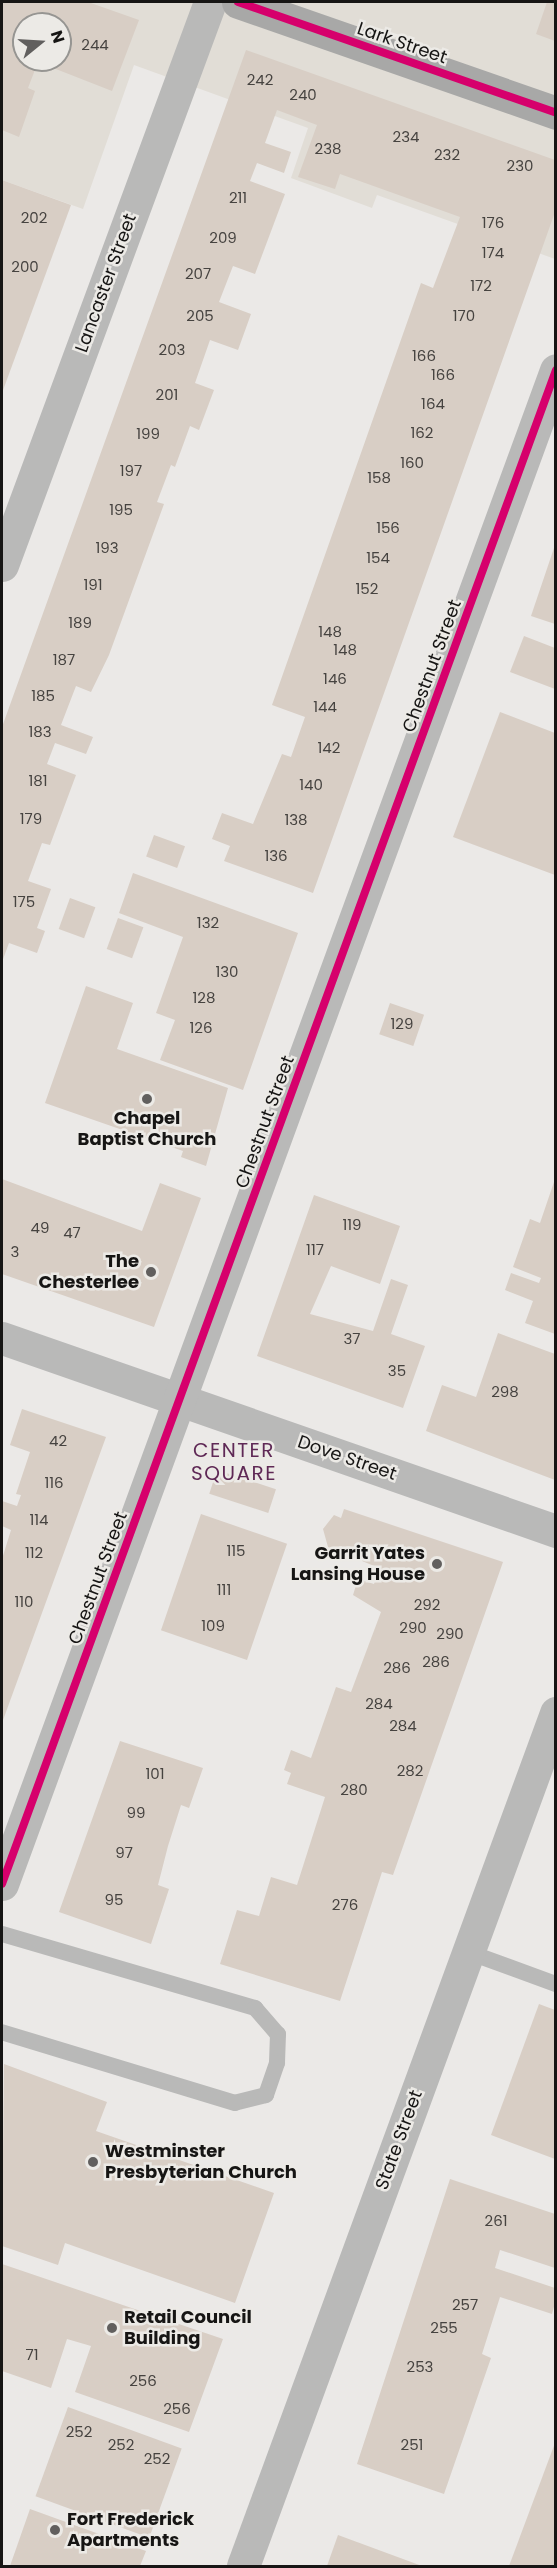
<!DOCTYPE html>
<style>
body{margin:0}
#map{position:relative;width:557px;height:2568px;overflow:hidden;background:#ebe9e7;font-family:Poppins,sans-serif}
div>[style]{position:absolute}
.built>*{inset:0;background:#e1ddd6}
.building>*{inset:0;background:#d8cec5;transform-origin:0 0}
.lane>*{height:16px;margin:-8px;padding:0 8px;transform-origin:8px;border-radius:8px;background:#b9b9b8}
.street>*{height:33px;margin:-16.5px;padding:0 16.5px;transform-origin:16.5px;border-radius:16.5px;background:#b9b9b8}
.primary>*{height:33px;margin:-16.5px;padding:0 16.5px;transform-origin:16.5px;border-radius:16.5px;background:#a8a8a7}
.cycleway>*{height:8px;margin:-4px;padding:0 4px;transform-origin:4px;border-radius:4px;background:#d6006c}
.dots>*{width:16px;height:16px;translate:-50% -50%;box-sizing:border-box;border:3px solid #eceae6;border-radius:50%}
span{translate:-50% -50%;white-space:nowrap;text-align:center;line-height:1.15;-webkit-text-stroke:5px #eceae6;paint-order:stroke}
.number-label{font-size:15px;color:#464340}
.number-label span{-webkit-text-stroke-width:0}
.street-label{font-size:18px;color:#161514}
.poi-label{font-size:18px;color:#161514;font-weight:700}
.right{translate:-100% -50%;text-align:right}
.left{translate:0 -50%;text-align:left}
.neighbourhood-label{font-size:20px;color:#5f2956;letter-spacing:1.5px}
.frame{position:absolute;inset:0;border:3px solid #161514;pointer-events:none}
.north{position:absolute;left:12px;top:12px;width:60px;height:60px;box-sizing:border-box;background:#eceae6;border:2px solid #969592;border-radius:50%;rotate:72deg;font-size:16px;font-weight:700;line-height:24px;text-align:center;color:#161514}
.north::after{content:'';display:block;margin:auto;width:21px;height:27px;background:#615f5e;clip-path:polygon(50% 0,100% 100%,50% 72%,0 100%)}
</style>
<div id="map">
<div class="built">
<div style="clip-path:polygon(evenodd,2px 2px,555px 2px,555px 259px,377px 195px,372px 208px,291px 178px,308px 128px,134px 65px,83px 209px,2px 180px,2px 2px,24px 24px,60px 24px,60px 60px,24px 60px,24px 24px)"></div>
</div>
<div class="building">
<div style="clip-path:polygon(evenodd,2px 2px,88px 2px,139px 20px,112px 91px,38px 62px,28px 88px,35px 91px,19px 137px,2px 130px,2px 2px,24px 24px,60px 24px,60px 60px,24px 60px,24px 24px)"></div>
<div style="clip-path:polygon(547px 2px,555px 2px,555px 41px,536px 34px)"></div>
<div style="clip-path:polygon(246px 50px,555px 160px,555px 212px,313px 893px,224px 861px,230px 846px,212px 839px,222px 813px,253px 824px,282px 754px,291px 757px,305px 717px,272px 705px,421px 283px,433px 288px,460px 217px,340px 174px,335px 189px,298px 177px,317px 125px,277px 110px,265px 143px,291px 152px,284px 173px,257px 163px,250px 181px,285px 194px,255px 274px,233px 266px,219px 302px,251px 314px,238px 350px,210px 340px,195px 383px,214px 390px,199px 430px,190px 426px,175px 467px,171px 465px,157px 502px,164px 504px,109px 655px,91px 692px,76px 686px,61px 725px,93px 737px,86px 754px,55px 743px,47px 764px,76px 775px,50px 845px,42px 843px,28px 881px,51px 889px,37px 928px,45px 931px,37px 953px,9px 943px,2px 962px,2px 727px)"></div>
<div style="clip-path:polygon(2px 180px,71px 205px,2px 393px)"></div>
<div style="clip-path:polygon(555px 545px,555px 624px,531px 616px)"></div>
<div style="clip-path:polygon(524px 636px,555px 648px,555px 689px,510px 672px)"></div>
<div style="clip-path:polygon(500px 712px,555px 733px,555px 875px,453px 837px)"></div>
<div style="left:154px;top:835px;width:33px;height:23px;rotate:20deg"></div>
<div style="clip-path:polygon(133px 873px,298px 933px,243px 1090px,160px 1060px,175px 1020px,156px 1013px,183px 937px,119px 913px)"></div>
<div style="left:70px;top:898px;width:27px;height:33px;rotate:20deg"></div>
<div style="left:118px;top:918px;width:27px;height:33px;rotate:20deg"></div>
<div style="clip-path:polygon(86px 986px,133px 1003px,117px 1049px,228px 1088px,206px 1166px,181px 1157px,183px 1151px,45px 1103px)"></div>
<div style="left:390px;top:1003px;width:36px;height:33px;rotate:19deg"></div>
<div style="clip-path:polygon(2px 1179px,142px 1231px,160px 1183px,201px 1198px,154px 1327px,2px 1274px)"></div>
<div style="clip-path:polygon(555px 1179px,555px 1334px,525px 1323px,533px 1301px,505px 1290px,511px 1273px,539px 1283px,541px 1278px,513px 1267px,530px 1219px,540px 1223px)"></div>
<div style="clip-path:polygon(314px 1195px,400px 1226px,380px 1284px,331px 1266px,310px 1314px,373px 1331px,391px 1279px,408px 1285px,391px 1334px,425px 1346px,403px 1408px,257px 1356px)"></div>
<div style="clip-path:polygon(498px 1333px,555px 1354px,555px 1480px,426px 1431px,442px 1385px,476px 1397px)"></div>
<div style="clip-path:polygon(22px 1409px,106px 1437px,2px 1723px,2px 1559px,11px 1530px,2px 1526px,2px 1501px,17px 1506px,21px 1495px,16px 1494px,30px 1452px,10px 1445px)"></div>
<div style="left:217px;top:1470px;width:62px;height:25px;rotate:18deg"></div>
<div style="clip-path:polygon(344px 1509px,503px 1562px,393px 1875px,382px 1872px,340px 2001px,220px 1964px,237px 1910px,259px 1916px,271px 1877px,297px 1885px,325px 1797px,287px 1784px,291px 1773px,284px 1770px,291px 1750px,311px 1758px,336px 1687px,351px 1692px,381px 1612px,353px 1595px,358px 1579px,374px 1584px,379px 1568px,328px 1547px,323px 1529px,334px 1515px,341px 1518px)"></div>
<div style="left:201px;top:1514px;width:91px;height:123px;rotate:19deg"></div>
<div style="clip-path:polygon(120px 1741px,203px 1768px,189px 1808px,181px 1805px,168px 1846px,158px 1885px,169px 1889px,151px 1944px,59px 1912px)"></div>
<div style="clip-path:polygon(539px 2004px,555px 2010px,555px 2159px,491px 2135px)"></div>
<div style="clip-path:polygon(4px 2064px,107px 2102px,96px 2131px,274px 2193px,235px 2303px,65px 2243px,58px 2265px,2px 2246px)"></div>
<div style="clip-path:polygon(450px 2179px,555px 2214px,555px 2268px,500px 2250px,495px 2268px,555px 2288px,555px 2303px,552px 2314px,500px 2297px,482px 2354px,491px 2358px,444px 2494px,357px 2464px)"></div>
<div style="clip-path:polygon(2px 2264px,223px 2339px,189px 2432px,75px 2392px,91px 2346px,67px 2339px,51px 2388px,2px 2371px)"></div>
<div style="left:68px;top:2407px;width:121px;height:95px;rotate:20deg"></div>
<div style="clip-path:polygon(555px 2443px,555px 2566px,509px 2566px)"></div>
<div style="clip-path:polygon(30px 2509px,146px 2551px,140px 2566px,10px 2566px)"></div>
<div style="clip-path:polygon(338px 2535px,422px 2566px,327px 2566px)"></div>
</div>
<div class="lane">
<div style="left:2px;top:1934px;width:264px;rotate:16.3deg"></div>
<div style="left:255px;top:2008px;width:35px;rotate:49deg"></div>
<div style="left:278px;top:2034px;width:29px;rotate:92deg"></div>
<div style="left:277px;top:2063px;width:34px;rotate:109deg"></div>
<div style="left:266px;top:2095px;width:32px;rotate:166deg"></div>
<div style="left:235px;top:2103px;width:244px;rotate:-163.1deg"></div>
<div style="left:468px;top:1952px;width:94px;rotate:20deg"></div>
</div>
<div class="street">
<div style="left:2px;top:565px;width:600px;rotate:-69.72deg"></div>
<div style="left:2px;top:1338px;width:587px;rotate:19.21deg"></div>
<div style="left:2px;top:1884px;width:1612px;rotate:-69.9deg"></div>
<div style="left:243px;top:2566px;width:909px;rotate:-69.85deg"></div>
</div>
<div class="primary">
<div style="left:238px;top:2px;width:337px;rotate:19.2deg"></div>
</div>
<div class="cycleway">
<div style="left:238px;top:2px;width:337px;rotate:19.2deg"></div>
<div style="left:2px;top:1884px;width:1612px;rotate:-69.9deg"></div>
</div>
<div class="dots">
<div style="left:147px;top:1099px;background:#615f5e"></div>
<div style="left:151px;top:1272px;background:#615f5e"></div>
<div style="left:437px;top:1564px;background:#615f5e"></div>
<div style="left:93px;top:2162px;background:#615f5e"></div>
<div style="left:112px;top:2328px;background:#615f5e"></div>
<div style="left:55px;top:2530px;background:#615f5e"></div>
</div>
<div class="number-label">
<span style="left:95px;top:45px">244</span>
<span style="left:260px;top:80px">242</span>
<span style="left:303px;top:95px">240</span>
<span style="left:406px;top:137px">234</span>
<span style="left:328px;top:149px">238</span>
<span style="left:447px;top:155px">232</span>
<span style="left:520px;top:166px">230</span>
<span style="left:238px;top:198px">211</span>
<span style="left:34px;top:218px">202</span>
<span style="left:493px;top:223px">176</span>
<span style="left:223px;top:238px">209</span>
<span style="left:493px;top:253px">174</span>
<span style="left:25px;top:267px">200</span>
<span style="left:198px;top:274px">207</span>
<span style="left:481px;top:286px">172</span>
<span style="left:200px;top:316px">205</span>
<span style="left:464px;top:316px">170</span>
<span style="left:172px;top:350px">203</span>
<span style="left:424px;top:356px">166</span>
<span style="left:443px;top:375px">166</span>
<span style="left:167px;top:395px">201</span>
<span style="left:433px;top:404px">164</span>
<span style="left:422px;top:433px">162</span>
<span style="left:148px;top:434px">199</span>
<span style="left:412px;top:463px">160</span>
<span style="left:131px;top:471px">197</span>
<span style="left:379px;top:478px">158</span>
<span style="left:121px;top:510px">195</span>
<span style="left:388px;top:528px">156</span>
<span style="left:107px;top:548px">193</span>
<span style="left:378px;top:558px">154</span>
<span style="left:93px;top:585px">191</span>
<span style="left:367px;top:589px">152</span>
<span style="left:80px;top:623px">189</span>
<span style="left:330px;top:632px">148</span>
<span style="left:345px;top:650px">148</span>
<span style="left:64px;top:660px">187</span>
<span style="left:335px;top:679px">146</span>
<span style="left:43px;top:696px">185</span>
<span style="left:325px;top:707px">144</span>
<span style="left:40px;top:732px">183</span>
<span style="left:329px;top:748px">142</span>
<span style="left:38px;top:781px">181</span>
<span style="left:311px;top:785px">140</span>
<span style="left:31px;top:819px">179</span>
<span style="left:296px;top:820px">138</span>
<span style="left:276px;top:856px">136</span>
<span style="left:24px;top:902px">175</span>
<span style="left:208px;top:923px">132</span>
<span style="left:227px;top:972px">130</span>
<span style="left:204px;top:998px">128</span>
<span style="left:402px;top:1024px">129</span>
<span style="left:201px;top:1028px">126</span>
<span style="left:352px;top:1225px">119</span>
<span style="left:40px;top:1228px">49</span>
<span style="left:72px;top:1233px">47</span>
<span style="left:315px;top:1250px">117</span>
<span style="left:15px;top:1252px">3</span>
<span style="left:352px;top:1339px">37</span>
<span style="left:397px;top:1371px">35</span>
<span style="left:505px;top:1392px">298</span>
<span style="left:58px;top:1441px">42</span>
<span style="left:54px;top:1483px">116</span>
<span style="left:39px;top:1520px">114</span>
<span style="left:236px;top:1551px">115</span>
<span style="left:34px;top:1553px">112</span>
<span style="left:224px;top:1590px">111</span>
<span style="left:24px;top:1602px">110</span>
<span style="left:427px;top:1605px">292</span>
<span style="left:213px;top:1626px">109</span>
<span style="left:413px;top:1628px">290</span>
<span style="left:450px;top:1634px">290</span>
<span style="left:436px;top:1662px">286</span>
<span style="left:397px;top:1668px">286</span>
<span style="left:379px;top:1704px">284</span>
<span style="left:403px;top:1726px">284</span>
<span style="left:410px;top:1771px">282</span>
<span style="left:155px;top:1774px">101</span>
<span style="left:354px;top:1790px">280</span>
<span style="left:136px;top:1813px">99</span>
<span style="left:124px;top:1853px">97</span>
<span style="left:114px;top:1900px">95</span>
<span style="left:345px;top:1905px">276</span>
<span style="left:496px;top:2221px">261</span>
<span style="left:465px;top:2305px">257</span>
<span style="left:444px;top:2328px">255</span>
<span style="left:32px;top:2355px">71</span>
<span style="left:420px;top:2367px">253</span>
<span style="left:143px;top:2381px">256</span>
<span style="left:177px;top:2409px">256</span>
<span style="left:79px;top:2432px">252</span>
<span style="left:121px;top:2445px">252</span>
<span style="left:412px;top:2445px">251</span>
<span style="left:157px;top:2459px">252</span>
</div>
<div class="street-label">
<span style="left:402px;top:43px;rotate:19deg">Lark Street</span>
<span style="left:106px;top:283px;rotate:-70deg">Lancaster Street</span>
<span style="left:432px;top:666px;rotate:-70deg">Chestnut Street</span>
<span style="left:265px;top:1122px;rotate:-70deg">Chestnut Street</span>
<span style="left:347px;top:1458px;rotate:19deg">Dove Street</span>
<span style="left:98px;top:1578px;rotate:-70deg">Chestnut Street</span>
<span style="left:399px;top:2140px;rotate:-70deg">State Street</span>
</div>
<div class="poi-label">
<span style="left:147px;top:1129px">Chapel<br>Baptist Church</span>
<span class="right" style="left:139px;top:1272px">The<br>Chesterlee</span>
<span class="right" style="left:425px;top:1564px">Garrit Yates<br>Lansing House</span>
<span class="left" style="left:105px;top:2162px">Westminster<br>Presbyterian Church</span>
<span class="left" style="left:124px;top:2328px">Retail Council<br>Building</span>
<span class="left" style="left:67px;top:2530px">Fort Frederick<br>Apartments</span>
</div>
<div class="neighbourhood-label">
<span style="left:234px;top:1462px">CENTER<br>SQUARE</span>
</div>
<div class="frame"></div>
<div class="north">N</div>
</div>
